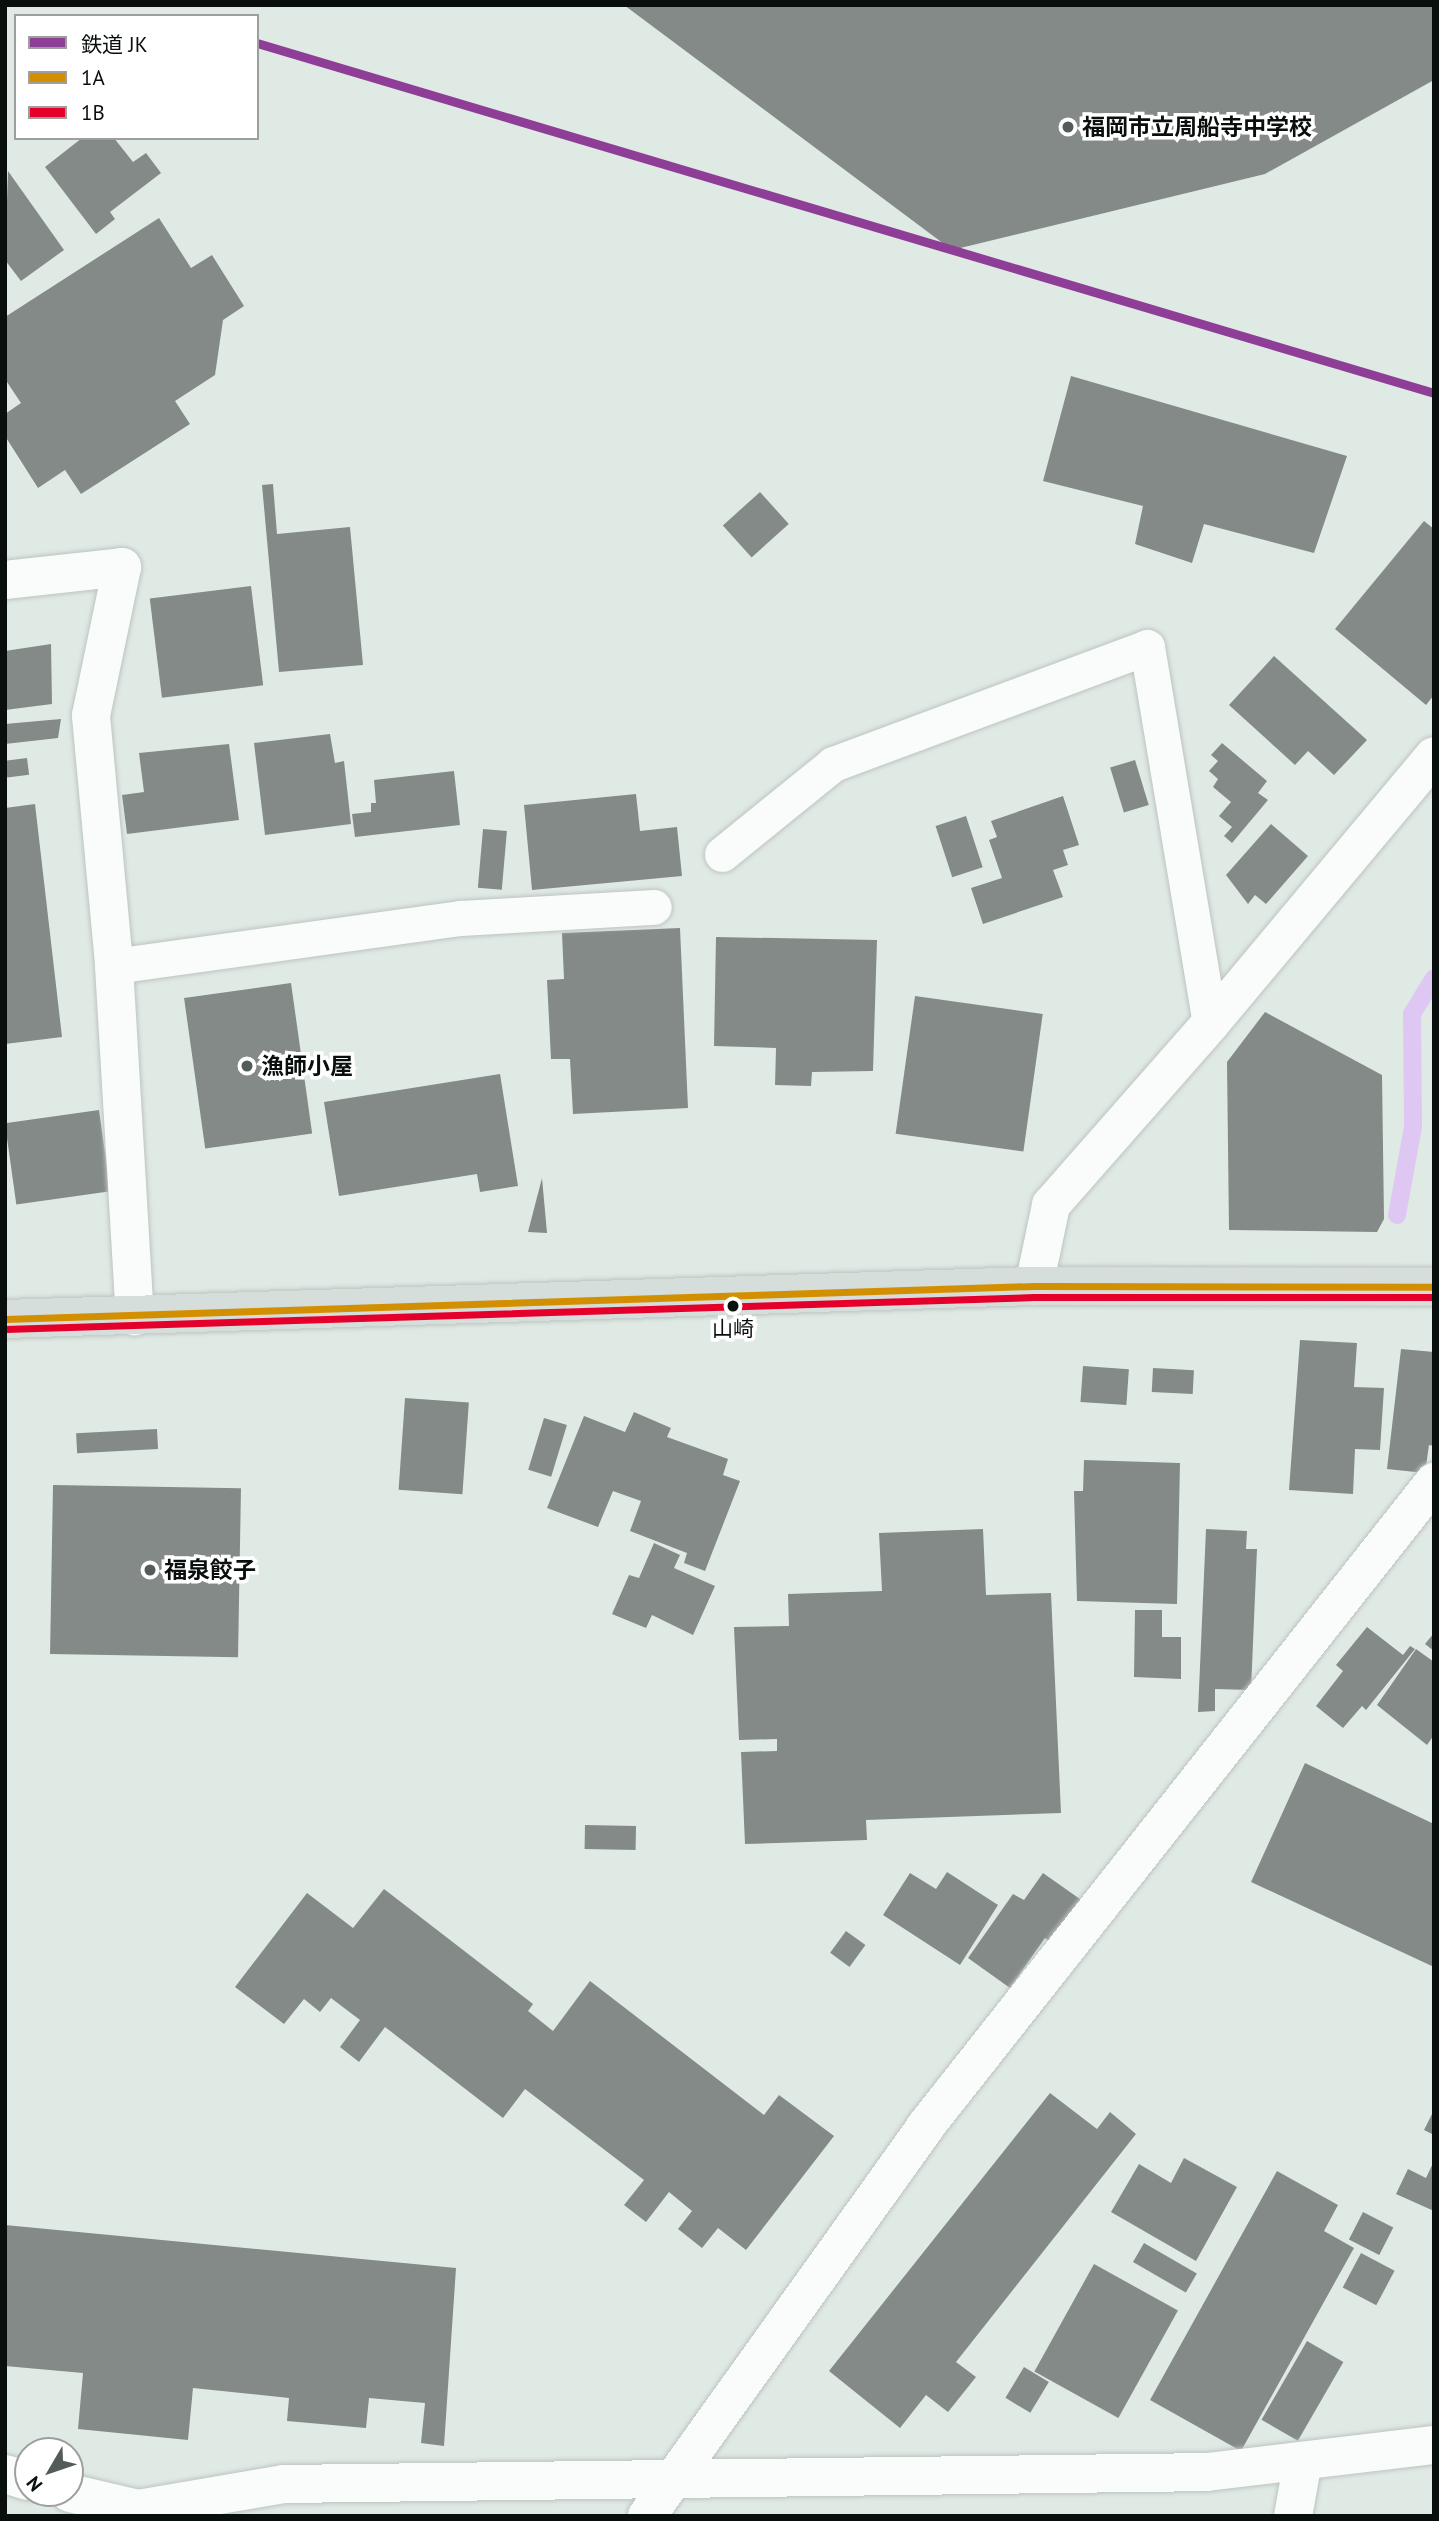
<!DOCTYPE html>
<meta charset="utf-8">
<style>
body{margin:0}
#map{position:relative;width:1439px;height:2521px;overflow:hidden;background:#e0eae5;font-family:"PT Sans","Noto Sans JP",sans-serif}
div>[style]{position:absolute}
.stream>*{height:18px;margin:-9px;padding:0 9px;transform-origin:9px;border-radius:9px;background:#dfc7f4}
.building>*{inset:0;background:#848a87;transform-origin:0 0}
.roads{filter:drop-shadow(0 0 2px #bdc4c0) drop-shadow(0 0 2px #bdc4c0)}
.service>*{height:35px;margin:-17.5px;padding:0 17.5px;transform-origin:17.5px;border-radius:17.5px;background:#fafcfb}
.minor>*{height:38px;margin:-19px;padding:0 19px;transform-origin:19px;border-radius:19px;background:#fafcfb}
.trunk>*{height:38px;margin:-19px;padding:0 19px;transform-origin:19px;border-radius:19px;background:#d5deda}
.bus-1>*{height:7px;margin:-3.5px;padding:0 3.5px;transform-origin:3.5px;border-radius:3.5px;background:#d38f02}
.bus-2>*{height:7px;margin:-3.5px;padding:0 3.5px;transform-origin:3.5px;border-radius:3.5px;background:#e4002b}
.rail-1>*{height:9px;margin:-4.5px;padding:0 4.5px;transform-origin:4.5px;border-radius:4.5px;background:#8f3e97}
.dots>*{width:19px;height:19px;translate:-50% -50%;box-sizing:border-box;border:4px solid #fff;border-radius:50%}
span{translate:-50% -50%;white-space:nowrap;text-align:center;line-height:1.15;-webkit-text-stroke:7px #fff;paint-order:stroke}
.bus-label{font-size:21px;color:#090f0c}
.poi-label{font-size:23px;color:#090f0c;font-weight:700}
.left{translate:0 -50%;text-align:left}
.frame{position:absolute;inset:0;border:7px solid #090f0c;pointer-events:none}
.legend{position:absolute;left:14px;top:14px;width:245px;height:126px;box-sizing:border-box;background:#fff;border:2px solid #9d9f9e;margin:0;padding:9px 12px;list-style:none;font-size:21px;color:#090f0c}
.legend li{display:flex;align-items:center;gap:14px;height:35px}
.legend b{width:35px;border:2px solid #9d9f9e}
.north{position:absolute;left:14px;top:2437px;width:70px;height:70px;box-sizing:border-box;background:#fff;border:2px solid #9d9f9e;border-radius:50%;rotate:231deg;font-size:19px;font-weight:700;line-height:28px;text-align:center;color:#090f0c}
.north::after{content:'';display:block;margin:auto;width:24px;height:32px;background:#545c58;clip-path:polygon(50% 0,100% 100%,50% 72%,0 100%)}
</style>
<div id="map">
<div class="stream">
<div style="left:1397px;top:1215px;width:89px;rotate:-79.7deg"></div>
<div style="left:1413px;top:1127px;width:113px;rotate:-90.5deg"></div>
<div style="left:1412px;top:1014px;width:42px;rotate:-58.6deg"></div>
</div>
<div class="building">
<div style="clip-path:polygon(624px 5px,1434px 5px,1434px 80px,1265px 174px,952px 250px)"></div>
<div style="clip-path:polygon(82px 138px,114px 138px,133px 162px,146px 153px,161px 173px,110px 212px,115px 219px,96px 234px,45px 167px)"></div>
<div style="clip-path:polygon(8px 171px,64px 250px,21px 281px,5px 260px)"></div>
<div style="clip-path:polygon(159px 218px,191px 268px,212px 255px,244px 306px,223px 320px,215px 375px,175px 401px,190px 424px,81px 494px,65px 470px,38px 488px,5px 436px,5px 414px,21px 403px,5px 379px,5px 317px)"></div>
<div style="clip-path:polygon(1071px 376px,1347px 456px,1314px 553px,1204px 524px,1192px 563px,1135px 544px,1143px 506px,1043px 481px)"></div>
<div style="clip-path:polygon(273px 484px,277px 534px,350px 527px,363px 665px,279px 672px,262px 485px)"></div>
<div style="left:760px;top:492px;width:43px;height:50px;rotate:48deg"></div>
<div style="clip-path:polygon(1424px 521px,1434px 529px,1434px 695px,1426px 705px,1335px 629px)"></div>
<div style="left:251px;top:586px;width:100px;height:102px;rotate:83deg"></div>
<div style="clip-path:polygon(51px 644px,52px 704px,5px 710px,5px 651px)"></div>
<div style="clip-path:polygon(1274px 656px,1367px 740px,1334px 775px,1308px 751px,1295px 765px,1229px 705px)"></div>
<div style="clip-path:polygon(61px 719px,58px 738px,5px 744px,5px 724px)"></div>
<div style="clip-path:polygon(330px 734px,335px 763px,344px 761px,351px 824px,265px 835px,254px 743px)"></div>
<div style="clip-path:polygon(1222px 743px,1267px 781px,1258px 793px,1268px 800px,1232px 843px,1224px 836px,1232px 827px,1219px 816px,1231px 802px,1213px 787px,1218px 779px,1209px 771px,1218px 761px,1211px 755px)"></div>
<div style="clip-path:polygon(229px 744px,239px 820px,127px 834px,122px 795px,144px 792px,139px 753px)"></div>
<div style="left:27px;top:758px;width:17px;height:22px;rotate:83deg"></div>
<div style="left:1135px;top:760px;width:47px;height:26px;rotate:73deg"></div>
<div style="clip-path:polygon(454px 771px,460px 825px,355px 837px,352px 814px,371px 812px,371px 803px,376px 803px,374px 780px)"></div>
<div style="clip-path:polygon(636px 794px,640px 831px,677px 827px,682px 876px,532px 890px,524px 805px)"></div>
<div style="clip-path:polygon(1063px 796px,1079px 845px,1063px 850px,1068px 865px,1053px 870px,1063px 897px,983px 924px,971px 888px,1002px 878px,989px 840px,997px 837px,991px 821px)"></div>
<div style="clip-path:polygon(35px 804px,62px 1037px,5px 1044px,5px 808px)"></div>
<div style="left:966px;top:816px;width:54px;height:32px;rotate:72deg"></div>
<div style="clip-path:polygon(1271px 824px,1308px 856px,1266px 904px,1255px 895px,1248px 904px,1226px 875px)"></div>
<div style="left:483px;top:829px;width:24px;height:59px;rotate:5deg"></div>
<div style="clip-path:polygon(680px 928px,688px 1108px,573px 1114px,570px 1059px,551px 1059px,547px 980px,564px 979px,562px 933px)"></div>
<div style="clip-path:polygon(716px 937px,877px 940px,873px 1071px,812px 1072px,811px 1086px,775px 1085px,776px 1048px,714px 1046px)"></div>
<div style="left:291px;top:983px;width:152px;height:108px;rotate:82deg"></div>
<div style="left:915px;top:996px;width:129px;height:139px;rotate:8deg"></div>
<div style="clip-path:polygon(1265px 1012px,1382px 1075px,1384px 1219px,1377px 1232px,1229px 1230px,1227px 1062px)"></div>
<div style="clip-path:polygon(500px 1074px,518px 1186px,480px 1192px,477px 1174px,339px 1196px,324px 1102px)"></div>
<div style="left:99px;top:1110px;width:82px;height:95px;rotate:82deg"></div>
<div style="clip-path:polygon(542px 1178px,547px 1233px,528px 1232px)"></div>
<div style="clip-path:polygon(1300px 1340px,1357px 1343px,1354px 1387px,1384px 1388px,1380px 1450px,1355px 1449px,1353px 1494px,1289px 1490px)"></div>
<div style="clip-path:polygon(1401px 1349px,1434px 1352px,1434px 1446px,1429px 1445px,1425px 1473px,1387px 1469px)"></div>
<div style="left:1083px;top:1366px;width:46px;height:36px;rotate:4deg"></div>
<div style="left:1153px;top:1368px;width:41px;height:24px;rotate:3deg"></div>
<div style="left:405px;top:1398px;width:64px;height:92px;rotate:4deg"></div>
<div style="clip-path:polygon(634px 1412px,671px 1428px,667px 1437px,728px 1459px,723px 1475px,740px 1481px,705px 1571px,684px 1563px,687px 1553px,630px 1531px,641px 1501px,613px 1491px,598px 1527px,547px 1508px,584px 1416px,625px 1432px)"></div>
<div style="left:544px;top:1418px;width:24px;height:54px;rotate:17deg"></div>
<div style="left:157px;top:1429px;width:20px;height:81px;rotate:87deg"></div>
<div style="clip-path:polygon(1084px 1460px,1180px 1463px,1177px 1604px,1077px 1601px,1074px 1491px,1083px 1491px)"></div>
<div style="left:53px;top:1485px;width:188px;height:169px;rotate:1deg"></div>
<div style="clip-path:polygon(983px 1529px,986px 1595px,1051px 1593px,1061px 1813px,866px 1820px,867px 1840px,745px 1844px,741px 1752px,777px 1751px,777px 1739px,739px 1740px,734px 1627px,789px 1626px,788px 1594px,882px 1591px,879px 1533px)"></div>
<div style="clip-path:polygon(1206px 1529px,1247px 1531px,1246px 1549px,1257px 1549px,1251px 1690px,1215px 1689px,1215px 1711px,1198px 1712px)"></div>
<div style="clip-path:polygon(654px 1543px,680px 1555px,674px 1568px,715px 1586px,693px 1635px,652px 1615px,646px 1628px,612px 1614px,629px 1575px,639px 1578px)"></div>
<div style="clip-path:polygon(1135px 1610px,1162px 1610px,1162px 1637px,1181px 1637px,1181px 1679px,1134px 1677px)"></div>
<div style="clip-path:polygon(1367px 1627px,1403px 1655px,1410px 1646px,1415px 1649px,1366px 1710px,1362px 1706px,1343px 1728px,1316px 1706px,1343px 1671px,1336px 1665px)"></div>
<div style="clip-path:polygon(1434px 1633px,1434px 1651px,1425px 1644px)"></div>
<div style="clip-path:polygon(1416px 1649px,1434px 1662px,1434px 1735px,1427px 1745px,1377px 1705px)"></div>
<div style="clip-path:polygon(1305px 1763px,1434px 1824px,1434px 1967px,1251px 1882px)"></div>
<div style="left:585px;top:1825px;width:51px;height:24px;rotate:1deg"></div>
<div style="clip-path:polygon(947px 1872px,998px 1905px,960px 1965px,883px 1915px,910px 1873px,936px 1889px)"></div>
<div style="clip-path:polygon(1043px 1873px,1087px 1904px,1057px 1947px,1045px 1938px,1010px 1988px,968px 1958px,1013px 1894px,1024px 1900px)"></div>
<div style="clip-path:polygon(384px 1889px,533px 2004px,528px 2011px,553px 2031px,590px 1981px,764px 2115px,779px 2095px,834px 2136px,746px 2250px,718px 2228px,702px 2248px,678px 2229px,692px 2211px,669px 2192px,646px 2222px,624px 2205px,644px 2180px,525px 2089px,503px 2118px,385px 2027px,359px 2062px,340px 2047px,360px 2020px,331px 1998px,320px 2012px,304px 1999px,284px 2024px,235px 1987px,307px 1893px,353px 1928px)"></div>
<div style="left:846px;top:1931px;width:24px;height:27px;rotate:36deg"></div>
<div style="clip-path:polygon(1050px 2093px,1097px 2129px,1110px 2112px,1136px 2134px,956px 2362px,976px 2377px,948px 2412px,926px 2395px,900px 2428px,829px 2371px)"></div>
<div style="clip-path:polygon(1434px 2110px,1434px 2135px,1424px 2130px)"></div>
<div style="clip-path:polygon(1184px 2158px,1237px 2187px,1196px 2261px,1111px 2212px,1139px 2164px,1171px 2183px)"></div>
<div style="clip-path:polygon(1434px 2161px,1434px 2211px,1396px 2194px,1408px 2169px,1426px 2178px)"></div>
<div style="clip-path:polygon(1277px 2171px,1338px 2205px,1324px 2231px,1354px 2248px,1241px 2451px,1150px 2400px)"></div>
<div style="left:1363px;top:2212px;width:34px;height:31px;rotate:27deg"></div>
<div style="clip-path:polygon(5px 2225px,456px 2268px,444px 2446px,421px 2443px,425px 2403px,369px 2398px,366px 2428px,287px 2421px,289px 2398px,193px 2388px,188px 2440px,78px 2429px,83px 2373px,5px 2366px)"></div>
<div style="left:1144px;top:2243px;width:61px;height:22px;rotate:30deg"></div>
<div style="left:1361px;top:2253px;width:38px;height:39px;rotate:28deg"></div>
<div style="left:1094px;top:2264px;width:96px;height:123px;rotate:29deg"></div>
<div style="left:1307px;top:2341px;width:42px;height:91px;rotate:30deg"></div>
<div style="left:1024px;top:2367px;width:29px;height:36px;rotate:31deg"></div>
</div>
<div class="roads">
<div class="service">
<div style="left:722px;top:854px;width:143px;rotate:-39deg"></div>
<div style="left:833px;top:764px;width:335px;rotate:-20.4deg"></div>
<div style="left:1147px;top:647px;width:382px;rotate:80.5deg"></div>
<div style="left:114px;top:966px;width:350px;rotate:-7.9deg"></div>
<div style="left:461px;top:918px;width:193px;rotate:-3.3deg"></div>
</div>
<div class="minor">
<div style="left:5px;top:580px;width:118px;rotate:-6.3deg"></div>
<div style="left:122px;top:567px;width:152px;rotate:101.8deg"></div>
<div style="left:91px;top:716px;width:251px;rotate:84.7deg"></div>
<div style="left:114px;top:966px;width:351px;rotate:86.6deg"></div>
<div style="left:1034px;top:1286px;width:83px;rotate:-78.1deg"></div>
<div style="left:1051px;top:1205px;width:241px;rotate:-48.7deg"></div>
<div style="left:1210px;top:1024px;width:349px;rotate:-50.1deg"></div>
<div style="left:5px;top:2474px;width:24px;rotate:17deg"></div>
<div style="left:70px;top:2493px;width:70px;rotate:13.2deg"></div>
<div style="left:138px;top:2509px;width:148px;rotate:-9.7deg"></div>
<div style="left:284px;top:2484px;width:923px;rotate:-0.74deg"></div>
<div style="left:1207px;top:2472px;width:229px;rotate:-6.8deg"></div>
<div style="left:647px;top:2516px;width:478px;rotate:-54.4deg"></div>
<div style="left:925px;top:2127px;width:822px;rotate:-51.72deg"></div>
<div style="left:1293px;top:2516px;width:56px;rotate:-79.7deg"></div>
</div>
<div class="trunk">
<div style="left:5px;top:1319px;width:1030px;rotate:-1.84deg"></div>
<div style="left:1034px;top:1286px;width:400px;rotate:0.1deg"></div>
</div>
</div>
<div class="bus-1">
<div style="left:5px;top:1319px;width:1030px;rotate:-1.84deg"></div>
<div style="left:1034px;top:1286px;width:400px;rotate:0.1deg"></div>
</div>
<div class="bus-2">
<div style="left:5px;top:1329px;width:1029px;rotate:-1.78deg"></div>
<div style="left:1034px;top:1297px;width:400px"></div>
</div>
<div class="rail-1">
<div style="left:257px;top:43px;width:1228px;rotate:16.56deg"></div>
</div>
<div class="dots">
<div style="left:1068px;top:127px;background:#545c58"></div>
<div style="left:247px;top:1066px;background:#545c58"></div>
<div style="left:733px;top:1306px;background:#090f0c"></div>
<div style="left:150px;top:1570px;background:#545c58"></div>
</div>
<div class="bus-label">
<span style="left:733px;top:1329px">山崎</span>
</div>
<div class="poi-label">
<span class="left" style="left:1082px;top:127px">福岡市立周船寺中学校</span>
<span class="left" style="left:261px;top:1066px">漁師小屋</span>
<span class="left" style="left:164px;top:1570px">福泉餃子</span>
</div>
<div class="frame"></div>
<ul class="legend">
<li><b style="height:9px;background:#8f3e97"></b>鉄道 JK</li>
<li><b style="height:9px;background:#d38f02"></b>1A</li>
<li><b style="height:9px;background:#e4002b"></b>1B</li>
</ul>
<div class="north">N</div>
</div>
